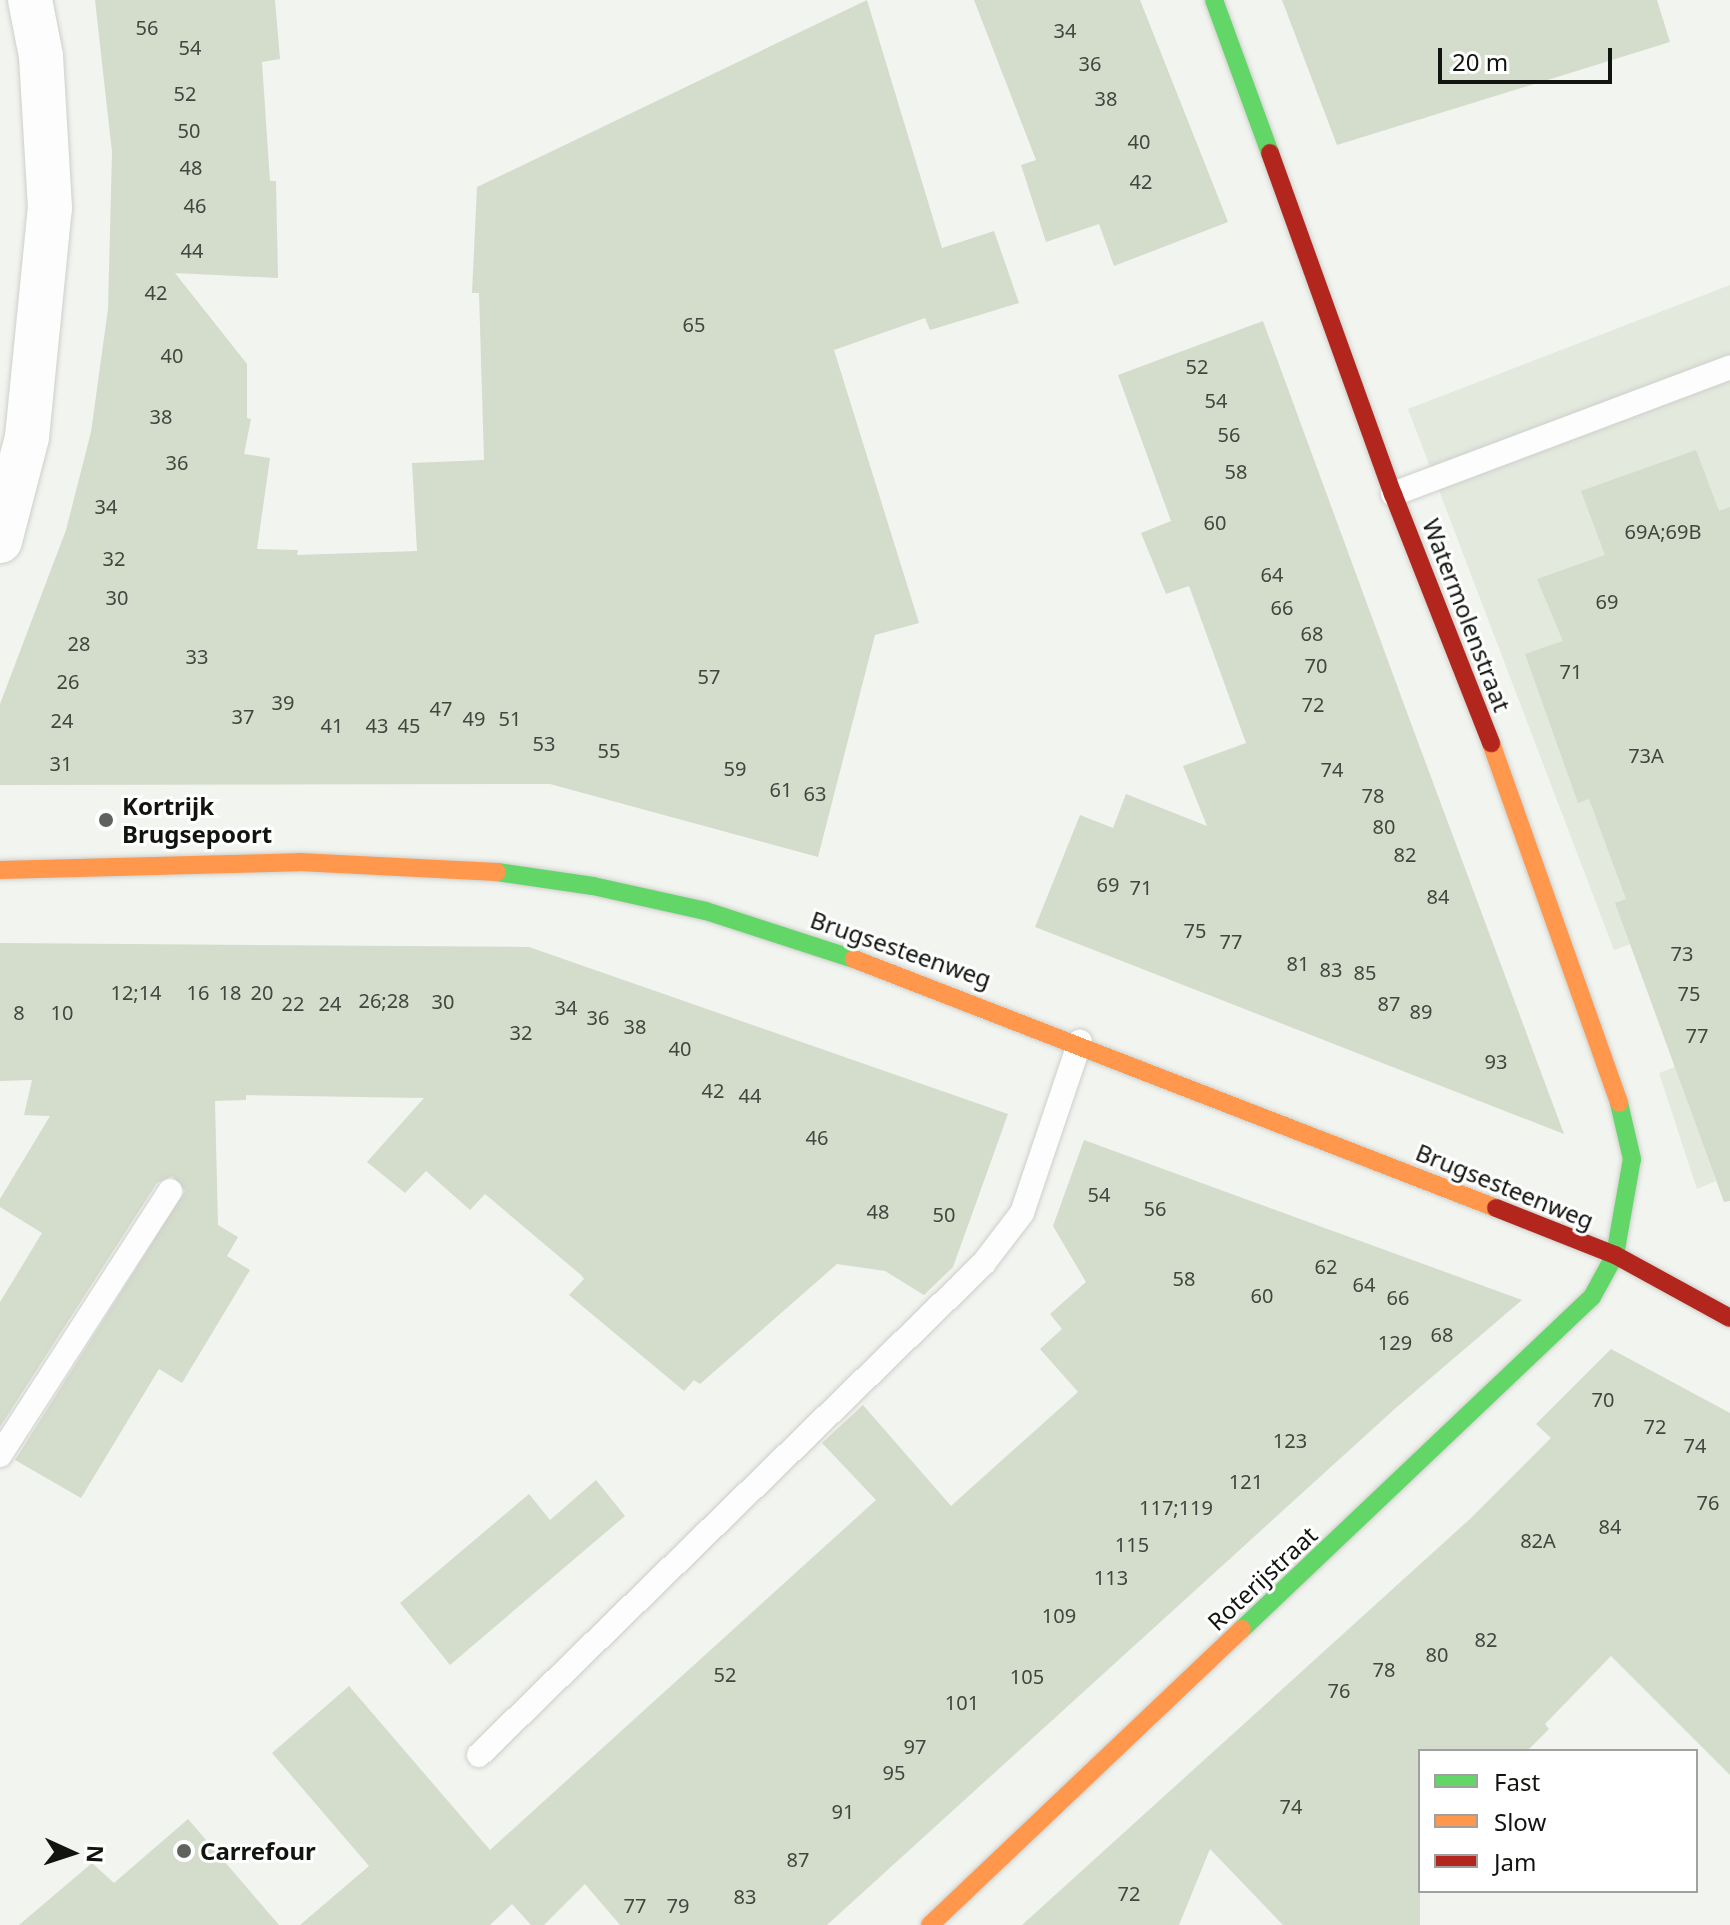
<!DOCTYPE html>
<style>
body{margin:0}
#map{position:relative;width:1730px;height:1925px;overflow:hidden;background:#f2f4ef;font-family:"Noto Sans",sans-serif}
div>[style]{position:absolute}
.built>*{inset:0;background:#e3e9dd}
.building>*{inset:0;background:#d4dccb}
.roads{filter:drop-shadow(0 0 2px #cdcfcb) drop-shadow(0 0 2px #cdcfcb)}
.lane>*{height:24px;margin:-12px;padding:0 12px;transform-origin:12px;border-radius:12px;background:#fdfdfd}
.street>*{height:44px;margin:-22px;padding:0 22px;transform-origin:22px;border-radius:22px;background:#fdfdfd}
.fast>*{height:18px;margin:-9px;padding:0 9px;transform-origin:9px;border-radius:9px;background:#63d668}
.slow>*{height:18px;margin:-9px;padding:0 9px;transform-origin:9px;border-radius:9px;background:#ff974d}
.jam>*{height:18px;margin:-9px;padding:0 9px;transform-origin:9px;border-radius:9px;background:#b3261e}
.dots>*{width:22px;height:22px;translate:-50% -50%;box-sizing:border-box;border:4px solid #fff;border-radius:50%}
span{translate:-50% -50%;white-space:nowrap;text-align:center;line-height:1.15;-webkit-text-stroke:6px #fff;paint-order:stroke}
.number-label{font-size:20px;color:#42463f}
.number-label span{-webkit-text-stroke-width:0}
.street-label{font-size:24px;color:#121410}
.poi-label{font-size:24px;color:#121410;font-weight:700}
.left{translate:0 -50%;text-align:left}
.legend{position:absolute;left:1418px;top:1749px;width:280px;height:144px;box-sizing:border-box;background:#fff;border:2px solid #a0a19f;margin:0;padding:10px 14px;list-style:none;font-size:24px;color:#121410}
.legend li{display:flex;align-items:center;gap:16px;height:40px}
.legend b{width:40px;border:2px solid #a0a19f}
.north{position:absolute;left:32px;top:1813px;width:80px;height:80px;-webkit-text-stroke:6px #fff;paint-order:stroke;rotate:93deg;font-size:22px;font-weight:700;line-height:32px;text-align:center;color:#121410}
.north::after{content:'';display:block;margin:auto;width:28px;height:36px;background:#121410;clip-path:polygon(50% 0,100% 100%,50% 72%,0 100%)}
.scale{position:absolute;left:1438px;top:48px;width:174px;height:36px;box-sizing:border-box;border:4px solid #121410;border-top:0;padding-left:10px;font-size:24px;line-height:28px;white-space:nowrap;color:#121410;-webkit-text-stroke:6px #fff;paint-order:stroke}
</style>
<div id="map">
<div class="built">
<div style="clip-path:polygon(1730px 285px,1730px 909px,1614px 950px,1408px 409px)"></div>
<div style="clip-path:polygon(1675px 1067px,1716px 1181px,1697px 1189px,1659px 1073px)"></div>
</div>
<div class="building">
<div style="clip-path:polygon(95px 0,275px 0,280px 59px,262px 62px,270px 181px,276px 181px,278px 278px,175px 273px,247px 364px,247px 418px,251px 419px,244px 454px,270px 458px,257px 549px,298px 550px,297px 555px,417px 551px,412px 463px,484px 460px,479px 293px,472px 293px,477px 187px,867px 0,942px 248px,994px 231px,1019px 303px,930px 330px,925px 318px,834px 350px,919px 623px,875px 635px,818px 857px,550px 784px,0 785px,0 704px,66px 530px,91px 432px,108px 309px,112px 152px)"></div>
<div style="clip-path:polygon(974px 0,1140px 0,1228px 222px,1114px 266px,1099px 224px,1046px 242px,1021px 165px,1036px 160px)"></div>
<div style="clip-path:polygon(1282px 0,1657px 0,1670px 42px,1337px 145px)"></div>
<div style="clip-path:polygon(1263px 321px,1409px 718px,1564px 1134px,1035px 927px,1080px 815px,1113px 828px,1126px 794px,1207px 826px,1183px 766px,1246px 743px,1189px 586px,1166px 594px,1141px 533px,1171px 521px,1118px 375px)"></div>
<div style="clip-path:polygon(1696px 450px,1719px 511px,1730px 507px,1730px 1201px,1724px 1202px,1615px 903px,1626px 899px,1589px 799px,1578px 803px,1525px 654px,1563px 641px,1537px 579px,1605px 555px,1581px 491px)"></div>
<div style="clip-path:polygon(0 943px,529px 947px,1008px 1114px,953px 1267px,924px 1295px,885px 1271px,837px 1264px,700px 1384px,694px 1380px,684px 1391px,569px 1295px,584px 1279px,581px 1275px,485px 1194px,470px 1210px,426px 1171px,405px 1193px,367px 1162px,424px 1098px,246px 1095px,246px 1100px,215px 1101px,218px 1225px,238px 1237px,227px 1256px,250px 1270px,182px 1383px,159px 1369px,81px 1498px,15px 1460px,185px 1191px,172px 1176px,157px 1183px,0 1427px,0 1302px,42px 1233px,0 1207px,0 1199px,50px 1116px,24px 1115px,32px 1080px,0 1081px)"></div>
<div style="clip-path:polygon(1084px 1140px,1522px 1300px,1398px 1406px,827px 1925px,620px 1925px,585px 1884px,544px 1925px,531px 1925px,512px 1904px,490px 1925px,300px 1925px,369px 1866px,272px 1753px,349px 1686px,490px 1850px,876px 1500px,822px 1443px,863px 1405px,951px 1506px,1078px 1392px,1040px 1349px,1062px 1329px,1050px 1314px,1086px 1282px,1053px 1226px)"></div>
<div style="clip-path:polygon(1611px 1349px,1730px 1413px,1730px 1775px,1611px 1656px,1545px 1724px,1549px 1729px,1527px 1751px,1420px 1751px,1420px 1925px,1283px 1925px,1210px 1849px,1179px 1925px,1022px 1925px,1471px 1518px,1551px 1438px,1536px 1424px)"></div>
<div style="clip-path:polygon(596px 1480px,625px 1516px,450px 1665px,400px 1603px,529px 1494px,550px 1520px)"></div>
<div style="clip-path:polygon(188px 1819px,279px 1925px,19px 1925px,92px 1863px,114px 1883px)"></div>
</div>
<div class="roads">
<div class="lane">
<div style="left:1393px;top:494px;width:360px;rotate:-20.6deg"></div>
<div style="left:0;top:1455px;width:314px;rotate:-57.2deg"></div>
<div style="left:479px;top:1755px;width:704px;rotate:-44.25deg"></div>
<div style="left:983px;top:1264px;width:64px;rotate:-52.6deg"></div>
<div style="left:1022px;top:1213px;width:181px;rotate:-71.3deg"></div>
</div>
<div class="street">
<div style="left:0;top:541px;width:107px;rotate:-75.4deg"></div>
<div style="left:27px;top:437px;width:230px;rotate:-84.3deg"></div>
<div style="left:50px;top:208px;width:152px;rotate:-93.4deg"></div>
<div style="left:41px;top:56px;width:57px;rotate:-101.1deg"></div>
</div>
<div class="fast">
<div style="left:1214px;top:0;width:163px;rotate:69.9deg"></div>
<div style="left:497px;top:872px;width:97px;rotate:8.3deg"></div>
<div style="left:593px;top:886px;width:116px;rotate:12.5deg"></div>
<div style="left:706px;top:911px;width:156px;rotate:18deg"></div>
<div style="left:1242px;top:1629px;width:482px;rotate:-43.5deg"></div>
<div style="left:1592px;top:1297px;width:48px;rotate:-61.3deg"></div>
<div style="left:1615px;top:1255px;width:97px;rotate:-80deg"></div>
<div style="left:1632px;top:1159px;width:57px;rotate:-103.1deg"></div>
</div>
<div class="slow">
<div style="left:1491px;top:743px;width:382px;rotate:70.4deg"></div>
<div style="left:0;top:870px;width:299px;rotate:-1.5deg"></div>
<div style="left:299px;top:862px;width:198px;rotate:2.9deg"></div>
<div style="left:854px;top:959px;width:689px;rotate:21.2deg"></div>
<div style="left:930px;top:1925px;width:430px;rotate:-43.5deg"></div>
</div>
<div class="jam">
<div style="left:1270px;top:153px;width:363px;rotate:70.2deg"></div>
<div style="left:1393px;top:494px;width:268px;rotate:68.5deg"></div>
<div style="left:1496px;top:1208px;width:128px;rotate:21.6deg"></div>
<div style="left:1615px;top:1255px;width:131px;rotate:28.7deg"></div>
</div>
</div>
<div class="dots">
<div style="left:106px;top:820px;background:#60625e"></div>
<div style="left:184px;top:1851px;background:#60625e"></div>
</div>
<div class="number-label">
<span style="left:147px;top:27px">56</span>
<span style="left:1065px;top:30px">34</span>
<span style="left:190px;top:47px">54</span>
<span style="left:1090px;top:63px">36</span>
<span style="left:185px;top:93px">52</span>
<span style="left:1106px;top:98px">38</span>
<span style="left:189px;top:130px">50</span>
<span style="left:1139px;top:141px">40</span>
<span style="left:191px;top:167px">48</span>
<span style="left:1141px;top:181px">42</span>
<span style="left:195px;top:205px">46</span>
<span style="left:192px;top:250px">44</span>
<span style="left:156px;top:292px">42</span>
<span style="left:694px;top:324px">65</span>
<span style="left:172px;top:355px">40</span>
<span style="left:1197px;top:366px">52</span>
<span style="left:1216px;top:400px">54</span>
<span style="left:161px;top:416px">38</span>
<span style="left:1229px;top:434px">56</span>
<span style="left:177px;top:462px">36</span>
<span style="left:1236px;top:471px">58</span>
<span style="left:106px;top:506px">34</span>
<span style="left:1215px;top:522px">60</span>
<span style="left:1663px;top:531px">69A;69B</span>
<span style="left:114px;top:558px">32</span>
<span style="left:1272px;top:574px">64</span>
<span style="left:117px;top:597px">30</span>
<span style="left:1607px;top:601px">69</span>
<span style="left:1282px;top:607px">66</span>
<span style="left:1312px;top:633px">68</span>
<span style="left:79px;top:643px">28</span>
<span style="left:197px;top:656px">33</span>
<span style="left:1316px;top:665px">70</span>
<span style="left:1571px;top:671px">71</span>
<span style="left:709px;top:676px">57</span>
<span style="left:68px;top:681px">26</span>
<span style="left:283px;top:702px">39</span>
<span style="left:1313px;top:704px">72</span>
<span style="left:441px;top:708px">47</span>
<span style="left:243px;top:716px">37</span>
<span style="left:474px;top:718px">49</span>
<span style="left:510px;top:718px">51</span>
<span style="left:62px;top:720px">24</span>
<span style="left:332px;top:725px">41</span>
<span style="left:377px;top:725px">43</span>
<span style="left:409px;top:725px">45</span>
<span style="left:544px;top:743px">53</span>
<span style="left:609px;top:750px">55</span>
<span style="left:1646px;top:755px">73A</span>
<span style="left:61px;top:763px">31</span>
<span style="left:735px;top:768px">59</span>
<span style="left:1332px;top:769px">74</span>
<span style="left:781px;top:789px">61</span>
<span style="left:815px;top:793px">63</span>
<span style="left:1373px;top:795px">78</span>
<span style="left:1384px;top:826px">80</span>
<span style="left:1405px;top:854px">82</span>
<span style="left:1108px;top:884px">69</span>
<span style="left:1141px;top:887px">71</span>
<span style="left:1438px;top:896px">84</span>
<span style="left:1195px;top:930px">75</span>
<span style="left:1231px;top:941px">77</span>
<span style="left:1682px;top:953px">73</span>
<span style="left:1298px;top:963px">81</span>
<span style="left:1331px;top:969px">83</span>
<span style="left:1365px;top:972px">85</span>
<span style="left:136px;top:992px">12;14</span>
<span style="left:198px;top:992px">16</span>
<span style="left:230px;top:992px">18</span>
<span style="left:262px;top:992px">20</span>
<span style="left:1689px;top:993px">75</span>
<span style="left:384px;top:1000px">26;28</span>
<span style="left:443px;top:1001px">30</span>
<span style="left:293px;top:1003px">22</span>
<span style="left:330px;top:1003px">24</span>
<span style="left:1389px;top:1003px">87</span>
<span style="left:566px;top:1007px">34</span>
<span style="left:1421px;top:1011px">89</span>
<span style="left:19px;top:1012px">8</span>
<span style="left:62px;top:1012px">10</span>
<span style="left:598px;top:1017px">36</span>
<span style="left:635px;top:1026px">38</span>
<span style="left:521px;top:1032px">32</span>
<span style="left:1697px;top:1035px">77</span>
<span style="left:680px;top:1048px">40</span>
<span style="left:1496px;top:1061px">93</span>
<span style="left:713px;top:1090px">42</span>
<span style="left:750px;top:1095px">44</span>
<span style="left:817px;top:1137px">46</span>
<span style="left:1099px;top:1194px">54</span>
<span style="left:1155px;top:1208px">56</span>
<span style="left:878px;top:1211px">48</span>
<span style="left:944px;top:1214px">50</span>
<span style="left:1326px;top:1266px">62</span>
<span style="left:1184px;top:1278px">58</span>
<span style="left:1364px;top:1284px">64</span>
<span style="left:1262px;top:1295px">60</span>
<span style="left:1398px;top:1297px">66</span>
<span style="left:1442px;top:1334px">68</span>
<span style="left:1395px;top:1342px">129</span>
<span style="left:1603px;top:1399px">70</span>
<span style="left:1655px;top:1426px">72</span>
<span style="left:1290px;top:1440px">123</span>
<span style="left:1695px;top:1445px">74</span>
<span style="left:1246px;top:1481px">121</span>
<span style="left:1708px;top:1502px">76</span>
<span style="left:1176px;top:1507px">117;119</span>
<span style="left:1610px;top:1526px">84</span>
<span style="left:1538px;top:1540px">82A</span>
<span style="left:1132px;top:1544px">115</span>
<span style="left:1111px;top:1577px">113</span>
<span style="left:1059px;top:1615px">109</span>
<span style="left:1486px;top:1639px">82</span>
<span style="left:1437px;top:1654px">80</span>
<span style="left:1384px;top:1669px">78</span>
<span style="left:725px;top:1674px">52</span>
<span style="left:1027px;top:1676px">105</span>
<span style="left:1339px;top:1690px">76</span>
<span style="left:962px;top:1702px">101</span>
<span style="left:915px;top:1746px">97</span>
<span style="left:894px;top:1772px">95</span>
<span style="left:1291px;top:1806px">74</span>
<span style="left:843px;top:1811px">91</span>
<span style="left:798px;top:1859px">87</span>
<span style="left:1129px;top:1893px">72</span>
<span style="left:745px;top:1896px">83</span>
<span style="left:635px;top:1905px">77</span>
<span style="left:678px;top:1905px">79</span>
</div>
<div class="street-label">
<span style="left:1467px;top:615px;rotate:69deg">Watermolenstraat</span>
<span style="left:901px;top:949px;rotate:19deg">Brugsesteenweg</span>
<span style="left:1505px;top:1186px;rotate:22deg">Brugsesteenweg</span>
<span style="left:1262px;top:1578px;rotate:-43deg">Roterijstraat</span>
</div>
<div class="poi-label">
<span class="left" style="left:122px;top:820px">Kortrijk<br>Brugsepoort</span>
<span class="left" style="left:200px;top:1851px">Carrefour</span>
</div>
<ul class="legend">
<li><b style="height:10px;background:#63d668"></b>Fast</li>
<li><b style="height:10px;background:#ff974d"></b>Slow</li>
<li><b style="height:10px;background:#b3261e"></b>Jam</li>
</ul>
<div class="north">N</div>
<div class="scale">20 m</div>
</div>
